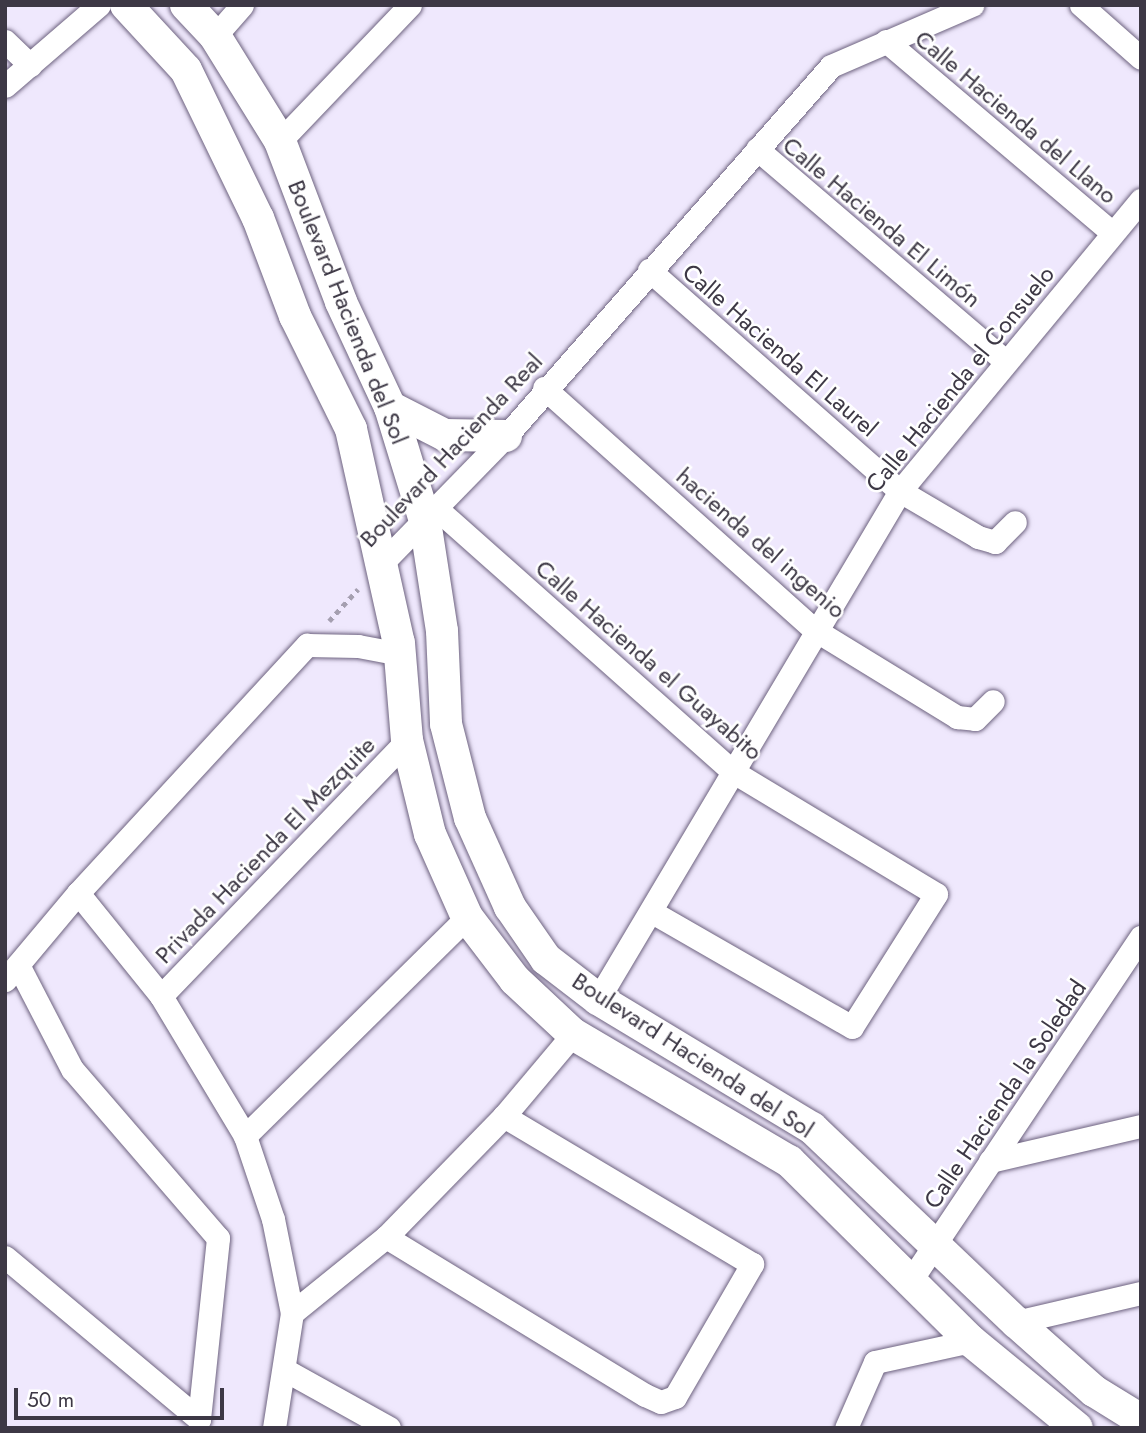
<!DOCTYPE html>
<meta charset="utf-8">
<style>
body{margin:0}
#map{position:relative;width:1146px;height:1433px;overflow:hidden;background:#efe8fd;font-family:Jost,sans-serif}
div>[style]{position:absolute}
.path>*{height:4.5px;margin-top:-2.25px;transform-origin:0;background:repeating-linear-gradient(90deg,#a59fb0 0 5px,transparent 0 10px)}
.roads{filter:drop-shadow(0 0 2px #6d627f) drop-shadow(0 0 2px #6d627f)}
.street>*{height:23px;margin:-11.5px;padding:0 11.5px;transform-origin:11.5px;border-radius:11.5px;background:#fff}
.secondary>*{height:32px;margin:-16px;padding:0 16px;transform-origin:16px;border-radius:16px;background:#fff}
span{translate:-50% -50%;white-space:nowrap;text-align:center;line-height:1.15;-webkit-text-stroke:5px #fff;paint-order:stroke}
.street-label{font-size:24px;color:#3d3845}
.frame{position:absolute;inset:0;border:7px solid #3d3845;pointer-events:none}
.scale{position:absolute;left:14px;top:1388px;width:210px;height:32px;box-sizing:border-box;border:4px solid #3d3845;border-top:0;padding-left:9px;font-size:21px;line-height:24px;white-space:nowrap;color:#3d3845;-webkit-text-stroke:5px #fff;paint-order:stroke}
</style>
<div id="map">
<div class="path">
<div style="left:329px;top:621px;width:43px;rotate:-47.8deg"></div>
</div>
<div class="roads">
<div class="street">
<div style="left:1081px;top:5px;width:80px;rotate:41.5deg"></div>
<div style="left:215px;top:36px;width:41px;rotate:-48.9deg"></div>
<div style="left:5px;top:41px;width:35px;rotate:44deg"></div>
<div style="left:886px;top:41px;width:297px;rotate:40.3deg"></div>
<div style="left:5px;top:86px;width:124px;rotate:-40.8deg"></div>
<div style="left:280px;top:141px;width:188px;rotate:-46.3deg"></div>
<div style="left:757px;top:149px;width:326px;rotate:40.5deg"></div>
<div style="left:649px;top:270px;width:334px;rotate:41.4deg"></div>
<div style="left:900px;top:491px;width:91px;rotate:30.5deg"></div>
<div style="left:978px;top:537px;width:18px;rotate:16deg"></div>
<div style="left:995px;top:542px;width:28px;rotate:-45deg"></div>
<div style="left:544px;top:388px;width:363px;rotate:41.8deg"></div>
<div style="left:815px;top:630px;width:167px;rotate:31.5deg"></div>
<div style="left:957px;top:717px;width:18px;rotate:6deg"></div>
<div style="left:975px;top:719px;width:25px;rotate:-45deg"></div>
<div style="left:437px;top:509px;width:395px;rotate:41.6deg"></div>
<div style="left:732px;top:771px;width:238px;rotate:31.1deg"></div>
<div style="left:936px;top:894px;width:157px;rotate:122.3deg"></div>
<div style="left:852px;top:1027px;width:231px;rotate:-150.1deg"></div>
<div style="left:383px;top:562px;width:176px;rotate:-45.7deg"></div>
<div style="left:506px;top:436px;width:492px;rotate:-48.7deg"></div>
<div style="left:831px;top:66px;width:154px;rotate:-23.4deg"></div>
<div style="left:78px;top:893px;width:132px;rotate:51.1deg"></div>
<div style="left:161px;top:996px;width:163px;rotate:59deg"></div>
<div style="left:245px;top:1136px;width:88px;rotate:71.4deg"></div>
<div style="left:273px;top:1219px;width:96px;rotate:78.6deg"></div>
<div style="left:292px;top:1313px;width:116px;rotate:98.9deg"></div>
<div style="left:5px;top:980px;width:114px;rotate:-50deg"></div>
<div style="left:78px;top:893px;width:338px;rotate:-47.3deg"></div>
<div style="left:307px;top:645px;width:51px;rotate:1.1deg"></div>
<div style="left:358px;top:646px;width:43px;rotate:10.8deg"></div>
<div style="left:161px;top:996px;width:355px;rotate:-46.1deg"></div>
<div style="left:598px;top:999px;width:591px;rotate:-59.27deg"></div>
<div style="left:900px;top:491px;width:378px;rotate:-50.4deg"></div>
<div style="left:245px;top:1136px;width:312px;rotate:-44.6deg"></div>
<div style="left:990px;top:1161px;width:155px;rotate:-13.1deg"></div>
<div style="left:386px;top:1237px;width:303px;rotate:31.4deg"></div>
<div style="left:645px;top:1395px;width:17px;rotate:24deg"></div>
<div style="left:661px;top:1402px;width:15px;rotate:-20deg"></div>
<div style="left:675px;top:1397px;width:154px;rotate:-59.9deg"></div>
<div style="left:752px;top:1264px;width:289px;rotate:-149.2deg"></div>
<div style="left:5px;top:1257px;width:253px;rotate:39.9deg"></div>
<div style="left:199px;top:1419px;width:182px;rotate:-84deg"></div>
<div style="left:218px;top:1238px;width:223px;rotate:-130.8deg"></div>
<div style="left:72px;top:1069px;width:117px;rotate:-117.4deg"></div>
<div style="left:911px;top:1280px;width:413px;rotate:-56.2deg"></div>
<div style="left:292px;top:1313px;width:121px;rotate:-39deg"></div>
<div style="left:386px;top:1237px;width:169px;rotate:-45.7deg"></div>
<div style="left:504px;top:1116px;width:107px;rotate:-49.9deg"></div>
<div style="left:1016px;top:1322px;width:128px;rotate:-13.1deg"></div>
<div style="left:285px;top:1370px;width:119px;rotate:29.1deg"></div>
<div style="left:846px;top:1428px;width:72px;rotate:-66.3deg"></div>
<div style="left:875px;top:1362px;width:98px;rotate:-12.3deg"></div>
</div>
<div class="secondary">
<div style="left:126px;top:5px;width:88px;rotate:47.3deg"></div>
<div style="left:186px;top:70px;width:165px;rotate:64.1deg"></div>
<div style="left:258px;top:218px;width:105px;rotate:69.3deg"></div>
<div style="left:295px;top:316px;width:126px;rotate:63.6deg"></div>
<div style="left:351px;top:429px;width:219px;rotate:77.4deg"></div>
<div style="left:399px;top:643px;width:97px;rotate:85.3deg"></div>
<div style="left:407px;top:740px;width:97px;rotate:76.3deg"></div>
<div style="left:430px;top:834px;width:91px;rotate:66deg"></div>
<div style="left:467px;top:917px;width:79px;rotate:52.7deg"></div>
<div style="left:515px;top:980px;width:79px;rotate:43deg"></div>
<div style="left:573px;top:1034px;width:251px;rotate:30.5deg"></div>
<div style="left:789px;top:1161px;width:256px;rotate:44.7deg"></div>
<div style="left:971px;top:1341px;width:137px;rotate:39.4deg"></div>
<div style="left:186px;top:5px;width:42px;rotate:46.9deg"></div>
<div style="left:215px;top:36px;width:123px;rotate:58.2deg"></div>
<div style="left:280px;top:141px;width:172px;rotate:69.2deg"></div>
<div style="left:341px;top:302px;width:116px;rotate:65deg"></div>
<div style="left:390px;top:407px;width:119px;rotate:72.9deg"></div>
<div style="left:425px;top:521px;width:111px;rotate:81.2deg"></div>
<div style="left:442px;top:631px;width:93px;rotate:87.5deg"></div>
<div style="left:446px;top:724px;width:97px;rotate:75.7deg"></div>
<div style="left:470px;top:818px;width:98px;rotate:65.8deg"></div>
<div style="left:510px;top:907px;width:63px;rotate:55.3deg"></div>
<div style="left:546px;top:959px;width:66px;rotate:37.6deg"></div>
<div style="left:598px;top:999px;width:250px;rotate:31.1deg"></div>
<div style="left:812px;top:1128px;width:282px;rotate:43.6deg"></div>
<div style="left:1016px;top:1322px;width:104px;rotate:41.5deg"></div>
<div style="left:1094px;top:1391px;width:55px;rotate:31.7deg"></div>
<div style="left:390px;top:407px;width:62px;rotate:27deg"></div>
<div style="left:445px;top:435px;width:61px;rotate:0.9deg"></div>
</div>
</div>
<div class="street-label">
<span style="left:1016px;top:117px;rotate:40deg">Calle Hacienda del Llano</span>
<span style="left:882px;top:222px;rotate:40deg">Calle Hacienda El Limón</span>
<span style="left:348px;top:312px;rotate:68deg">Boulevard Hacienda del Sol</span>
<span style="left:780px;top:350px;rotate:41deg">Calle Hacienda El Laurel</span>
<span style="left:960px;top:379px;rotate:-51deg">Calle Hacienda el Consuelo</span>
<span style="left:451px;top:450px;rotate:-47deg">Boulevard Hacienda Real</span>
<span style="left:761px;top:543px;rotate:41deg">hacienda del ingenio</span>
<span style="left:649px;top:660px;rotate:41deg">Calle Hacienda el Guayabito</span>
<span style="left:265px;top:850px;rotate:-46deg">Privada Hacienda El Mezquite</span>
<span style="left:693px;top:1055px;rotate:33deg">Boulevard Hacienda del Sol</span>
<span style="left:1005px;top:1094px;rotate:-56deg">Calle Hacienda la Soledad</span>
</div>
<div class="frame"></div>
<div class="scale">50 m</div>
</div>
